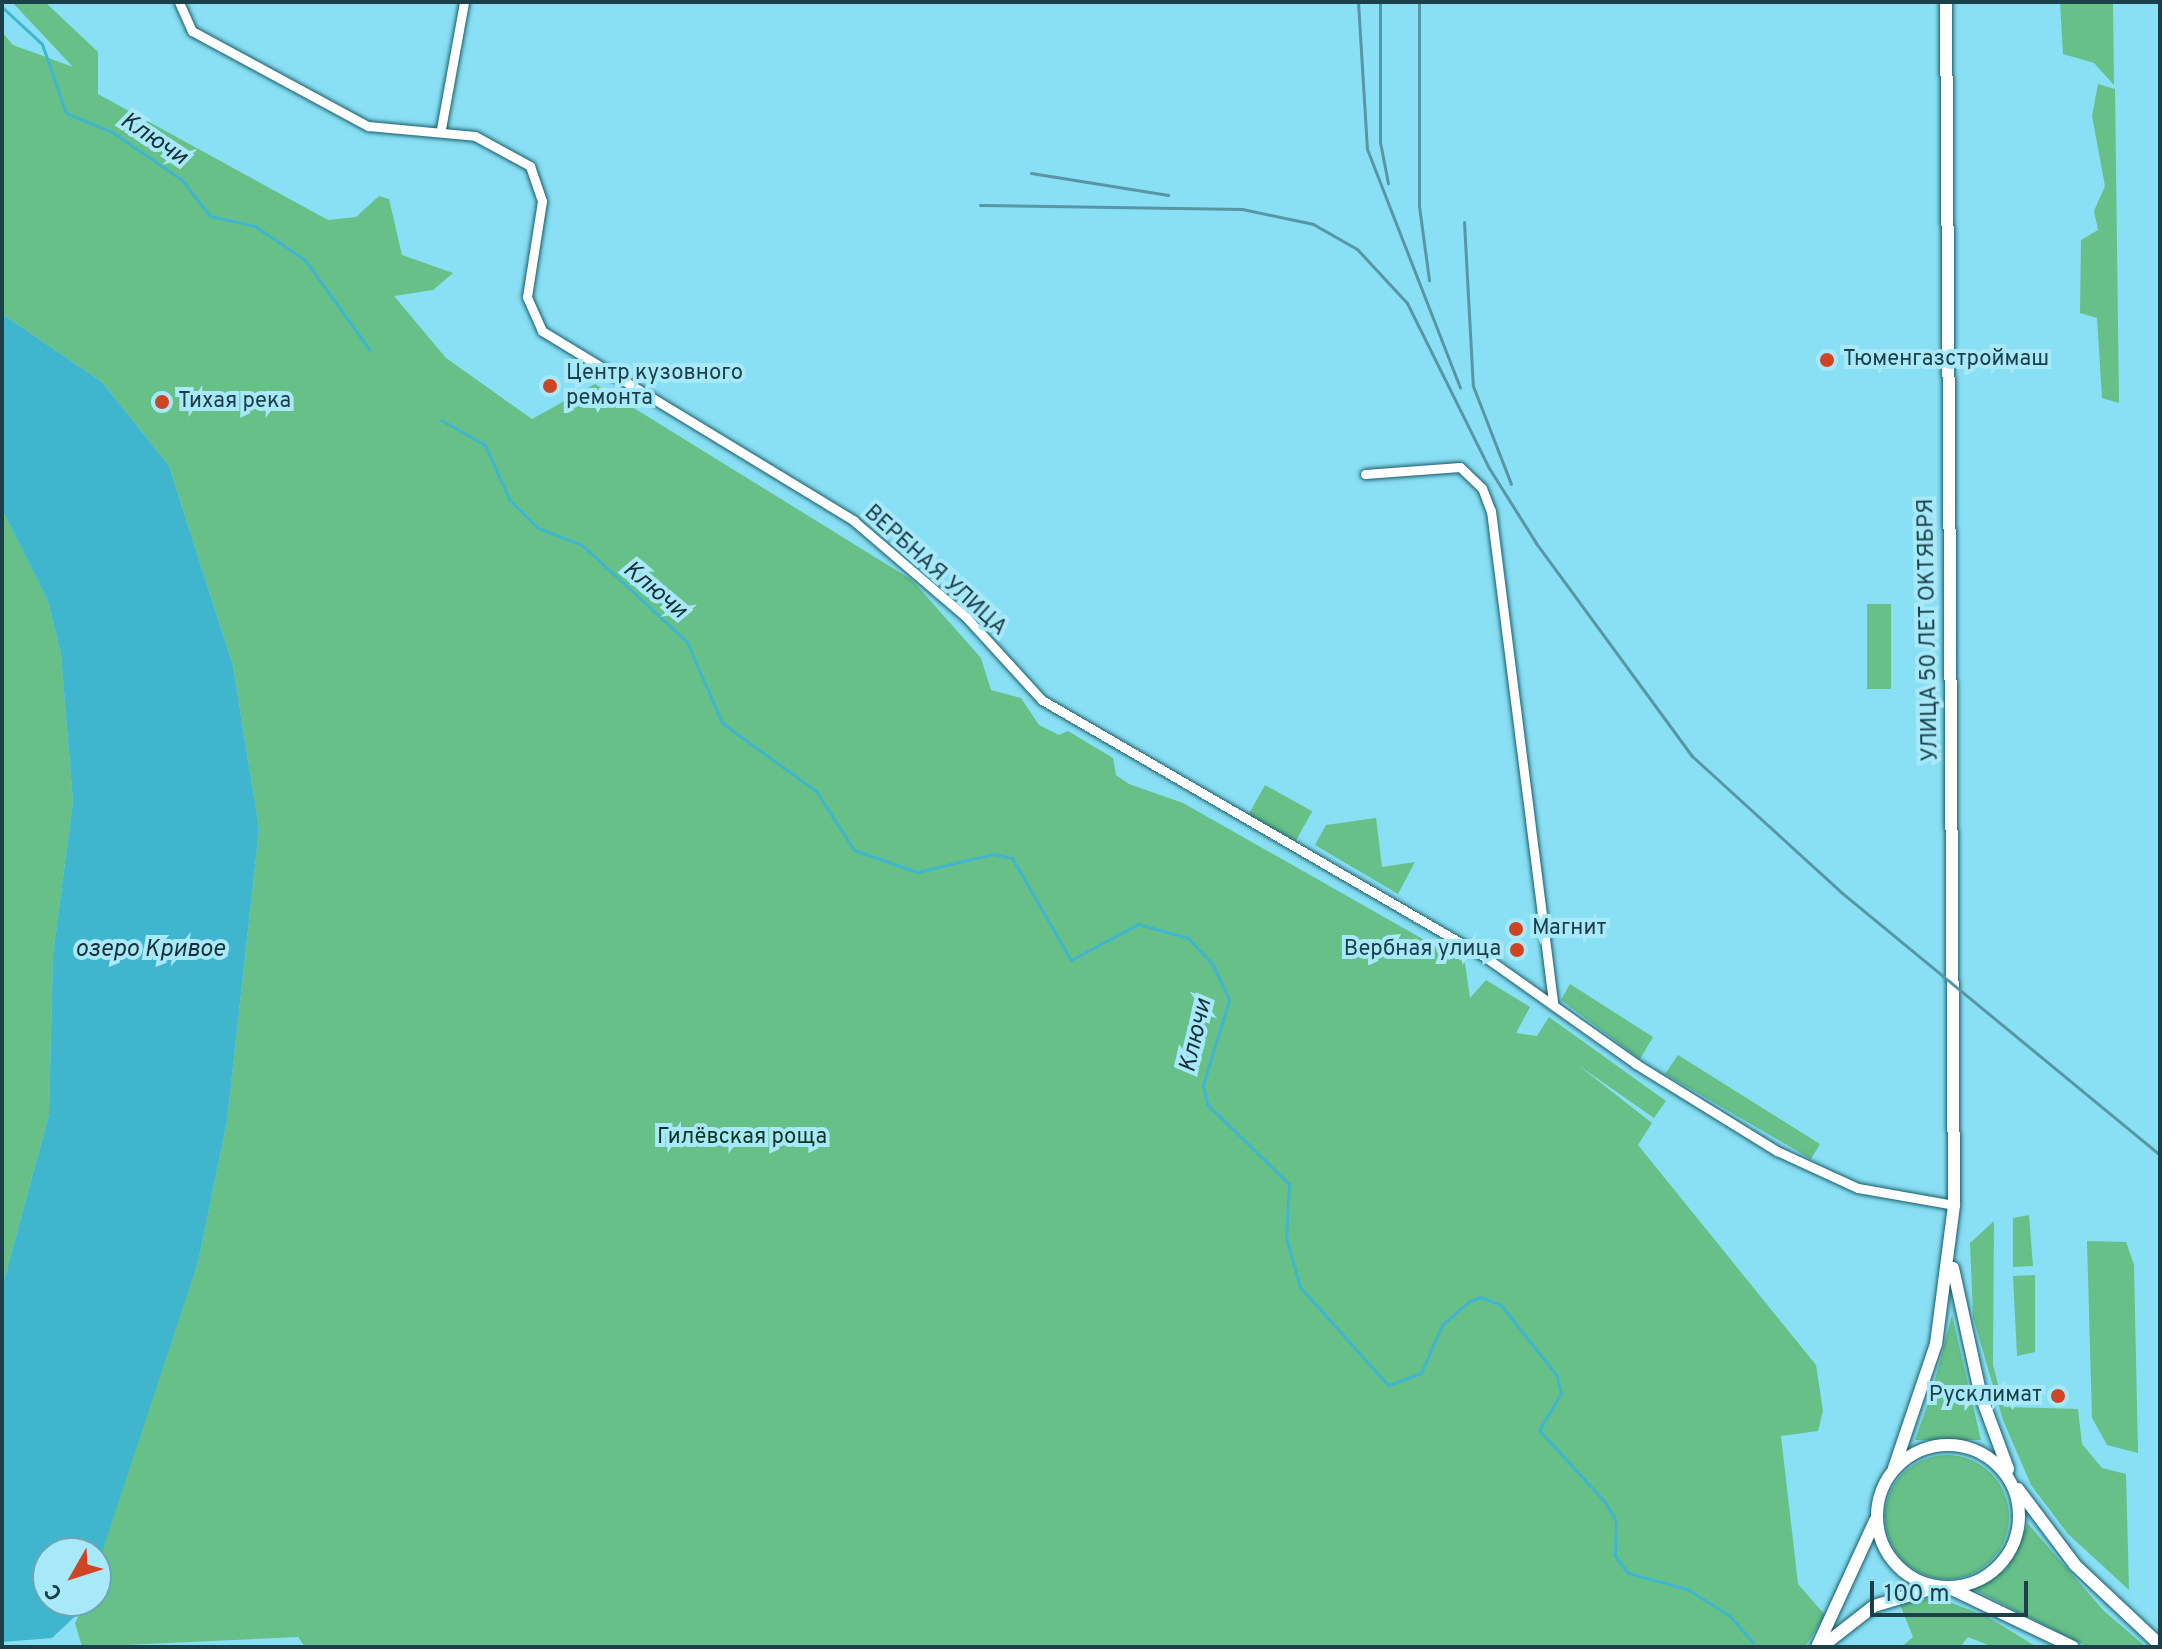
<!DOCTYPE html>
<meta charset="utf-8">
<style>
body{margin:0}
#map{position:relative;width:2162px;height:1649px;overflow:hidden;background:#89dff3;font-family:Overpass,sans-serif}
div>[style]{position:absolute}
.green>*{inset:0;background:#67c088;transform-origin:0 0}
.round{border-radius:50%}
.water>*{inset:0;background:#3fb5ce}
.stream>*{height:3px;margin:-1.5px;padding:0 1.5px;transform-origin:1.5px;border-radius:1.5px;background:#3fb5ce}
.roads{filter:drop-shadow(0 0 2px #175d6c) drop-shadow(0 0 2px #175d6c)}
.street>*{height:9px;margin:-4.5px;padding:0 4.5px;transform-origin:4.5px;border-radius:4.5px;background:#fff}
.secondary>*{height:12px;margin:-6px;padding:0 6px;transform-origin:6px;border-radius:6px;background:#fff}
.secondary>.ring{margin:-6px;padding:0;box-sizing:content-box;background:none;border:12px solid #fff;border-radius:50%}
.rail>*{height:3px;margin:-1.5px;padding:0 1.5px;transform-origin:1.5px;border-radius:1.5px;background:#5796a4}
.dots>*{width:22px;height:22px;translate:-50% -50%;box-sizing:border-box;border:4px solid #a7e9f9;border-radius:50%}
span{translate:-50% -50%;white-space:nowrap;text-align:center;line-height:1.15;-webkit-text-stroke:8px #a7e9f9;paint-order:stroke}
.poi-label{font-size:22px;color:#1c4049}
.left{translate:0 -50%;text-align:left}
.right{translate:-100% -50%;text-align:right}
.street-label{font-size:22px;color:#1c4049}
.park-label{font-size:22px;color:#0a371e}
.water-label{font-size:24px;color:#173137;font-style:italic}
.frame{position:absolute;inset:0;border:4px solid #1c4049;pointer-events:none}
.north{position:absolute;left:32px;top:1537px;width:80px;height:80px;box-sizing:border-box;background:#a7e9f9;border:2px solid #6fa5b3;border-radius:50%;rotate:231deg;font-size:22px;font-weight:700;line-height:32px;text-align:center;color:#1c4049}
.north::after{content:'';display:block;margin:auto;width:28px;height:36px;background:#cf4524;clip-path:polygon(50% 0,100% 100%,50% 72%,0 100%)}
.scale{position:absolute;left:1870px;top:1581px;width:158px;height:36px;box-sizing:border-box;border:4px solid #1c4049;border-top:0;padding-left:10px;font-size:24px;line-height:28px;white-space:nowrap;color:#1c4049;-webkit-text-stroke:6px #a7e9f9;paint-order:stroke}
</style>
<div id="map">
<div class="green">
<div style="clip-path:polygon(12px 2px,45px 2px,98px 52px,98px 94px,328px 220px,356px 217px,379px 196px,389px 199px,402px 255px,453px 273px,433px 290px,394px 296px,446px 358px,532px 419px,595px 384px,912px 580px,981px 658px,991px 690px,1021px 698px,1039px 725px,1059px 735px,1068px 731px,1113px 758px,1116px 775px,1129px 784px,1183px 803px,1465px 963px,1470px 998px,1486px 980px,1530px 1007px,1516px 1033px,1537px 1036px,1549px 1017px,1666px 1101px,1654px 1118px,1578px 1065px,1652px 1123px,1638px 1145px,1816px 1365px,1823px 1411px,1818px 1431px,1781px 1436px,1798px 1584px,1825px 1615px,1805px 1647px,305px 1647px,298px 1637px,82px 1647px,75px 1623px,87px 1601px,96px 1601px,96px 1570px,122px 1480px,198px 1262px,227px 1121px,259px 829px,233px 666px,169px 466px,102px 382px,2px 314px,2px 32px,13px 45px,73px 67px)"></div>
<div style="clip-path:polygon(2060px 2px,2113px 2px,2114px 85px,2094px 63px,2063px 54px)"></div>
<div style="clip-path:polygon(2098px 84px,2115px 89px,2119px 403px,2102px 398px,2097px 318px,2080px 313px,2081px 240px,2098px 230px,2094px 211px,2105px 186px,2092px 116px)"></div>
<div style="clip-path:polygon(2px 509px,48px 601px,61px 654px,73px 802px,53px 955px,49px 1115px,2px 1288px)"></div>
<div style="left:1867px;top:604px;width:24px;height:85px"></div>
<div style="left:1265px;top:785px;width:54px;height:34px;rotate:29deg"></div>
<div style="clip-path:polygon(1376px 818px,1382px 867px,1415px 862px,1398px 894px,1315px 845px,1326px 825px)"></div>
<div style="clip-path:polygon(1570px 984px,1653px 1037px,1640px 1059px,1561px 1000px)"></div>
<div style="clip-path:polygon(1678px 1055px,1820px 1144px,1811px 1159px,1665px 1074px)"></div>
<div style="clip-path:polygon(2029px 1215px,2033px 1266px,2013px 1267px,2013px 1218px)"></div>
<div style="clip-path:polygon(1994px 1221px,1993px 1365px,2004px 1407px,2078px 1409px,2082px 1444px,2102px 1468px,2126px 1474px,2129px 1590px,2068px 1534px,2031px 1485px,2003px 1420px,1973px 1317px,1970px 1243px)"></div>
<div style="clip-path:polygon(2087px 1241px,2126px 1242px,2134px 1265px,2138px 1453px,2107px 1445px,2092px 1418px)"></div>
<div style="clip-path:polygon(2035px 1275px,2035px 1352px,2017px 1356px,2013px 1276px)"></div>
<div style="clip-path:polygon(1952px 1315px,1981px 1440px,1915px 1440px,1931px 1395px)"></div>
<div class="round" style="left:1885px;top:1455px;width:124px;height:124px"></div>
<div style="clip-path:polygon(2028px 1524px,2104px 1611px,2146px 1647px,2088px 1647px,1973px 1589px,2006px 1569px)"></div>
<div style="clip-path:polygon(1939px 1598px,1988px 1617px,2037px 1647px,1993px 1647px,1968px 1637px,1960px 1647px,1901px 1647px,1913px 1637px,1899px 1602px)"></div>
</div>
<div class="water">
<div style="clip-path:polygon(2px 314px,102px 382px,169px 466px,233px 666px,259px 829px,227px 1121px,198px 1262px,96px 1570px,96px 1553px,48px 1553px,48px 1601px,87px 1601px,85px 1607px,52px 1638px,2px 1642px,2px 1288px,49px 1115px,53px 955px,73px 802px,61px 654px,48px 601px,2px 509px)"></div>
</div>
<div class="stream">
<div style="left:2px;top:7px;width:54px;rotate:42.8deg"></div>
<div style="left:42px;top:44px;width:73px;rotate:70.8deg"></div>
<div style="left:66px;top:113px;width:50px;rotate:22.4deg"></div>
<div style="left:112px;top:132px;width:85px;rotate:34.4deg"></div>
<div style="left:182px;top:180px;width:46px;rotate:52.1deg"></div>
<div style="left:210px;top:216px;width:46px;rotate:12.5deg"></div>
<div style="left:255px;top:226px;width:60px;rotate:34.2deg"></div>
<div style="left:305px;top:260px;width:111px;rotate:54.2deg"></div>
<div style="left:441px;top:420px;width:51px;rotate:29.6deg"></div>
<div style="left:485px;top:445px;width:59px;rotate:66deg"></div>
<div style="left:509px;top:499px;width:41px;rotate:45deg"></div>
<div style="left:538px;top:528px;width:47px;rotate:21.1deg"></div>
<div style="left:582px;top:545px;width:143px;rotate:42.7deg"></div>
<div style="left:687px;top:642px;width:88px;rotate:66.6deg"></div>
<div style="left:722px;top:723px;width:116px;rotate:35.9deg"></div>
<div style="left:816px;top:791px;width:70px;rotate:57.2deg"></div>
<div style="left:854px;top:850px;width:67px;rotate:19.2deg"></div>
<div style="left:917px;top:872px;width:78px;rotate:-13.3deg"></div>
<div style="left:993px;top:854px;width:19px;rotate:12deg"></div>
<div style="left:1012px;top:858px;width:118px;rotate:60deg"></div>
<div style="left:1071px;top:960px;width:76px;rotate:-28.2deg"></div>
<div style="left:1138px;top:924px;width:52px;rotate:15.6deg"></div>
<div style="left:1188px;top:938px;width:37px;rotate:47deg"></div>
<div style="left:1213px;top:965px;width:38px;rotate:65deg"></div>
<div style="left:1229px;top:1000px;width:89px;rotate:107deg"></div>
<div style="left:1203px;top:1085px;width:19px;rotate:78deg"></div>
<div style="left:1207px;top:1104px;width:115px;rotate:44.3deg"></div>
<div style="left:1289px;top:1184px;width:53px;rotate:93.2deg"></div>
<div style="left:1286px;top:1237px;width:52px;rotate:74.4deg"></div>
<div style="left:1300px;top:1287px;width:132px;rotate:48.1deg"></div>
<div style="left:1388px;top:1385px;width:35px;rotate:-20deg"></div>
<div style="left:1421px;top:1373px;width:52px;rotate:-66.4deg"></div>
<div style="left:1442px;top:1325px;width:35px;rotate:-41deg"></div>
<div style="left:1468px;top:1302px;width:13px;rotate:-23deg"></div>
<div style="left:1480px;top:1297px;width:22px;rotate:21deg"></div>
<div style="left:1501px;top:1305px;width:90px;rotate:51.7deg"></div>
<div style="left:1557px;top:1376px;width:17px;rotate:77deg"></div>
<div style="left:1561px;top:1393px;width:43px;rotate:120.7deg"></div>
<div style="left:1539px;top:1430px;width:98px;rotate:47.5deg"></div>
<div style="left:1605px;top:1502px;width:22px;rotate:60deg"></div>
<div style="left:1616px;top:1521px;width:35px;rotate:92deg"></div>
<div style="left:1615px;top:1556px;width:21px;rotate:53deg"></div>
<div style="left:1628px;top:1573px;width:61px;rotate:15.2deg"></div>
<div style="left:1687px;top:1589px;width:51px;rotate:32.1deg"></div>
<div style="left:1730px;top:1616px;width:35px;rotate:49deg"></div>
</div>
<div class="roads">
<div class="street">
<div style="left:179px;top:2px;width:32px;rotate:66deg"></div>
<div style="left:192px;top:31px;width:200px;rotate:28.4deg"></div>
<div style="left:368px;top:126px;width:107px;rotate:5.3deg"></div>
<div style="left:475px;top:136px;width:63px;rotate:28.6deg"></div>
<div style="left:530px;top:166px;width:37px;rotate:71deg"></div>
<div style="left:542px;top:201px;width:97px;rotate:98.9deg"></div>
<div style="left:527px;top:297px;width:37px;rotate:66deg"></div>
<div style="left:542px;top:331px;width:365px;rotate:31.3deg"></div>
<div style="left:854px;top:521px;width:149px;rotate:40.6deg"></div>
<div style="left:967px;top:618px;width:111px;rotate:47.6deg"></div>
<div style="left:1042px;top:700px;width:512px;rotate:30.12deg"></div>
<div style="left:1485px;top:957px;width:185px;rotate:35.3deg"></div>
<div style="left:1636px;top:1064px;width:166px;rotate:31.7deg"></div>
<div style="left:1777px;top:1151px;width:89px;rotate:24.6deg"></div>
<div style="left:1858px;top:1188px;width:97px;rotate:10deg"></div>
<div style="left:441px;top:129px;width:129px;rotate:-79.7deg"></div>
<div style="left:1365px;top:474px;width:95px;rotate:-4.2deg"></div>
<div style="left:1460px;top:467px;width:30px;rotate:44deg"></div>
<div style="left:1482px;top:488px;width:25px;rotate:69deg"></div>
<div style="left:1491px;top:511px;width:498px;rotate:82.8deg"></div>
</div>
<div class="secondary">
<div style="left:1953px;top:1268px;width:131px;rotate:77.7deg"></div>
<div style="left:1981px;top:1396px;width:78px;rotate:69.7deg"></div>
<div class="ring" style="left:1877px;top:1445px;width:130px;height:130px"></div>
<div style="left:1894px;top:1468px;width:131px;rotate:-71.3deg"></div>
<div style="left:1936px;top:1344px;width:140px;rotate:-82.6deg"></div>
<div style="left:1954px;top:1205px;width:1203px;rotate:-90.38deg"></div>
<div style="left:2018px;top:1489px;width:95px;rotate:53.1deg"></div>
<div style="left:2075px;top:1565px;width:117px;rotate:43.3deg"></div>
<div style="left:1952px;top:1589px;width:134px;rotate:25.6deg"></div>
<div style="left:1824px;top:1645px;width:63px;rotate:-38deg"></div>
<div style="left:1874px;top:1606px;width:66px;rotate:-16.8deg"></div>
<div style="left:1817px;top:1647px;width:139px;rotate:-65.3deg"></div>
</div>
</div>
<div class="rail">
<div style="left:1358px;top:2px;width:147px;rotate:86.5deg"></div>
<div style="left:1367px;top:149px;width:256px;rotate:68.7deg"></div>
<div style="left:1380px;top:2px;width:140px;rotate:90deg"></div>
<div style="left:1380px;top:142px;width:42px;rotate:79deg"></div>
<div style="left:1419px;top:2px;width:204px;rotate:90deg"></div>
<div style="left:1419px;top:206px;width:75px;rotate:82.3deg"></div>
<div style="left:1031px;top:173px;width:139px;rotate:9.1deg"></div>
<div style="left:980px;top:205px;width:262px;rotate:0.9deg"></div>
<div style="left:1242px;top:209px;width:73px;rotate:11.9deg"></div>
<div style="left:1313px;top:224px;width:51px;rotate:29.6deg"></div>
<div style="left:1357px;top:249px;width:74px;rotate:47.2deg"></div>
<div style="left:1407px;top:303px;width:184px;rotate:63.6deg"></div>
<div style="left:1489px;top:468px;width:89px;rotate:57.9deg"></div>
<div style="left:1536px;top:543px;width:264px;rotate:53.8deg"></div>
<div style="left:1692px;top:756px;width:202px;rotate:42.4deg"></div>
<div style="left:1841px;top:892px;width:413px;rotate:39.5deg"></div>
<div style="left:1464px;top:222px;width:164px;rotate:86.9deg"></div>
<div style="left:1473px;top:386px;width:105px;rotate:68.8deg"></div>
</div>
<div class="dots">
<div style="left:1827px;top:360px;background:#cf4524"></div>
<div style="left:550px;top:386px;background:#cf4524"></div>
<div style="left:162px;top:402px;background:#cf4524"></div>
<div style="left:1516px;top:929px;background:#cf4524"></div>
<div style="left:1517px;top:950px;background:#cf4524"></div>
<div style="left:2058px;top:1396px;background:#cf4524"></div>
</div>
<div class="poi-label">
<span class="left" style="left:1843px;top:360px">Тюменгазстроймаш</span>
<span class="left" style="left:566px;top:386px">Центр кузовного<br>ремонта</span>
<span class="left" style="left:178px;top:402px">Тихая река</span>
<span class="left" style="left:1532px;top:929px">Магнит</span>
<span class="right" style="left:1501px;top:950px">Вербная улица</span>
<span class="right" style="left:2042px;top:1396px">Русклимат</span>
</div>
<div class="street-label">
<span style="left:935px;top:571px;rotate:42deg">ВЕРБНАЯ УЛИЦА</span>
<span style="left:1929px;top:630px;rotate:-91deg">УЛИЦА 50 ЛЕТ ОКТЯБРЯ</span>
</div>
<div class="park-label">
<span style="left:742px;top:1138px">Гилёвская роща</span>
</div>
<div class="water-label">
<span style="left:153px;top:140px;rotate:34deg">Ключи</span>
<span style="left:654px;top:591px;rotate:40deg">Ключи</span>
<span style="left:150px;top:951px">озеро Кривое</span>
<span style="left:1197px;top:1036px;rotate:-77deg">Ключи</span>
</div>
<div class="frame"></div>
<div class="north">С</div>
<div class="scale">100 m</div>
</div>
